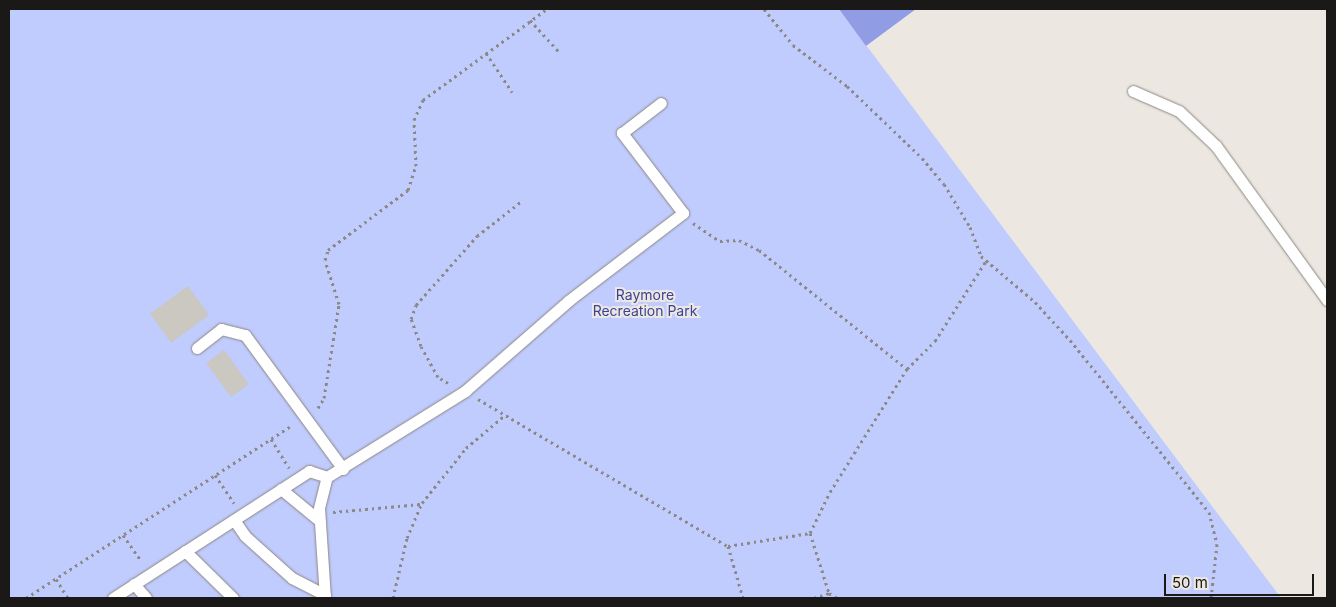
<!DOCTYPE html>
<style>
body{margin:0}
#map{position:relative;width:1336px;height:607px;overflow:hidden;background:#ece8e1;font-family:Inter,sans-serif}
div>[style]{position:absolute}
.green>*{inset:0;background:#c0cbfe}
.forest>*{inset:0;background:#909de4}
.building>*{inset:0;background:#cbc7c1;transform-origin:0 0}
.path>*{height:3px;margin-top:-1.5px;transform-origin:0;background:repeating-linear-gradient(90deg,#8c8985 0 2.5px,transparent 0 6.5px)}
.roads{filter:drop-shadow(0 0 1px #8c8882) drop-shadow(0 0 1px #8c8882)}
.service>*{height:11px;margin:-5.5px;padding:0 5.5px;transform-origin:5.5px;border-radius:5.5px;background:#fff}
span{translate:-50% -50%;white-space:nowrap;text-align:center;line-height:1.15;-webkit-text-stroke:4px #ece8e1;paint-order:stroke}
.park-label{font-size:14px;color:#3c4396}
.frame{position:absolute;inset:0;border:10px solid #1b1917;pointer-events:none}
.scale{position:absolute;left:1164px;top:574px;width:150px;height:22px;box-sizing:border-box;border:2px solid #1b1917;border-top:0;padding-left:6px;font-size:15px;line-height:18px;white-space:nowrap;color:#1b1917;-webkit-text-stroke:4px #ece8e1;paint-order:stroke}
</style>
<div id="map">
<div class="green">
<div style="clip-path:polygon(9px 9px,839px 9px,1281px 598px,9px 598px)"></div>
</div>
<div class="forest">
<div style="clip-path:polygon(839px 9px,916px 9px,866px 46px)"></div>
</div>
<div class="building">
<div style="left:188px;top:286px;width:36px;height:47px;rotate:54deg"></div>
<div style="left:224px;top:350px;width:42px;height:22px;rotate:54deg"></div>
</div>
<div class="path">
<div style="left:764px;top:9px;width:46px;rotate:51.1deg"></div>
<div style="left:793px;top:45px;width:68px;rotate:37.2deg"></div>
<div style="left:847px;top:86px;width:104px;rotate:43.8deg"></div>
<div style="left:922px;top:158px;width:34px;rotate:50deg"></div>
<div style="left:944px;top:184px;width:50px;rotate:58.8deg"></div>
<div style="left:970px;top:227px;width:31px;rotate:69deg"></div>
<div style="left:981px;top:256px;width:71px;rotate:40.4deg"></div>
<div style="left:1035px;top:302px;width:52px;rotate:47.4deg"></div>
<div style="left:1070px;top:340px;width:221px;rotate:51.1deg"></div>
<div style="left:1209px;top:512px;width:33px;rotate:76deg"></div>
<div style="left:1217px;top:544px;width:54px;rotate:96.3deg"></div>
<div style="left:530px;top:20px;width:45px;rotate:47.7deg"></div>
<div style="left:486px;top:53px;width:47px;rotate:56.3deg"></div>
<div style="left:693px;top:223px;width:32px;rotate:34deg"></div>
<div style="left:720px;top:241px;width:19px;rotate:-3deg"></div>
<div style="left:739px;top:240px;width:22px;rotate:27deg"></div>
<div style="left:759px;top:250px;width:190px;rotate:38.8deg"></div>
<div style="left:448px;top:383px;width:12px;rotate:-149deg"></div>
<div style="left:438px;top:377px;width:35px;rotate:-119deg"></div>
<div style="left:421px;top:346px;width:29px;rotate:-110deg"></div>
<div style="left:411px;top:319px;width:15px;rotate:-70deg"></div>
<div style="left:416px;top:305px;width:92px;rotate:-48.5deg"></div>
<div style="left:477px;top:236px;width:58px;rotate:-38deg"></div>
<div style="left:478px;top:399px;width:290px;rotate:30.5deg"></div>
<div style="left:728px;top:546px;width:54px;rotate:73.9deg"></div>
<div style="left:318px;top:408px;width:12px;rotate:-59deg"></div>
<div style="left:324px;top:398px;width:95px;rotate:-80.9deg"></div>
<div style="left:339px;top:304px;width:46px;rotate:-107.7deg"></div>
<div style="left:325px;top:260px;width:10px;rotate:-73deg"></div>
<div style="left:328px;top:250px;width:100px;rotate:-36.9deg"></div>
<div style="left:408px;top:190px;width:25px;rotate:-72deg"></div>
<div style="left:416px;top:166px;width:46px;rotate:-92.5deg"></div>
<div style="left:414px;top:120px;width:22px;rotate:-66deg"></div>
<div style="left:423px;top:100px;width:154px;rotate:-36.3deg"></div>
<div style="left:271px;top:439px;width:34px;rotate:58deg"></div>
<div style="left:215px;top:475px;width:34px;rotate:56deg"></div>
<div style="left:333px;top:512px;width:88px;rotate:-5.2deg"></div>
<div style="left:810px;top:533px;width:46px;rotate:-64deg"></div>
<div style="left:830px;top:492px;width:145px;rotate:-58deg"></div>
<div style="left:907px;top:369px;width:40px;rotate:-45deg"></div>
<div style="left:935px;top:341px;width:95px;rotate:-57.5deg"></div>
<div style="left:123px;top:535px;width:32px;rotate:55deg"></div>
<div style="left:728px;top:546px;width:83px;rotate:-9deg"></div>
<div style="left:810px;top:533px;width:63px;rotate:72.4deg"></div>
<div style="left:56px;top:579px;width:22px;rotate:58deg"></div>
<div style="left:26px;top:598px;width:317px;rotate:-33deg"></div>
<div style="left:393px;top:598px;width:62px;rotate:-76.9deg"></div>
<div style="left:407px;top:538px;width:38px;rotate:-67deg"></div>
<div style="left:422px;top:503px;width:70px;rotate:-51.3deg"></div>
<div style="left:466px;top:448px;width:51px;rotate:-40.2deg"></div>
<div style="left:814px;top:598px;width:16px;rotate:-18deg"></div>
<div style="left:829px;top:593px;width:9px;rotate:32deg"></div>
</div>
<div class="roads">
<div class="service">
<div style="left:1133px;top:91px;width:50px;rotate:23.5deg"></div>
<div style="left:1179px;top:111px;width:51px;rotate:43.4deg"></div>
<div style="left:1216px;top:146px;width:190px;rotate:54.2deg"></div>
<div style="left:197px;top:348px;width:31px;rotate:-38deg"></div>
<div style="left:221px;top:329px;width:25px;rotate:14deg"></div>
<div style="left:245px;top:335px;width:166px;rotate:53.8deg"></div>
<div style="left:281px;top:489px;width:50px;rotate:39.4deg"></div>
<div style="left:234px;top:520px;width:19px;rotate:55deg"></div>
<div style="left:245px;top:536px;width:63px;rotate:41.8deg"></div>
<div style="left:292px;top:578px;width:37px;rotate:27deg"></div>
<div style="left:185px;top:551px;width:67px;rotate:44.4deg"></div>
<div style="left:134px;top:584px;width:18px;rotate:49deg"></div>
<div style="left:113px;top:598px;width:234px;rotate:-32.9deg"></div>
<div style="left:309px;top:471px;width:19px;rotate:18deg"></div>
<div style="left:325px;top:598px;width:90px;rotate:-93.8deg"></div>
<div style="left:319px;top:508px;width:32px;rotate:-76deg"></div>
<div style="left:327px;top:477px;width:163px;rotate:-31.9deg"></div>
<div style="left:465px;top:391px;width:137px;rotate:-41.1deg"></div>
<div style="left:568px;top:301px;width:145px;rotate:-37.4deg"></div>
<div style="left:683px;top:213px;width:101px;rotate:-127.3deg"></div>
<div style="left:622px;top:133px;width:49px;rotate:-37.6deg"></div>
</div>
</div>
<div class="park-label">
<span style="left:645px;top:303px">Raymore<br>Recreation Park</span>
</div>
<div class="frame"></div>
<div class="scale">50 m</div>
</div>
